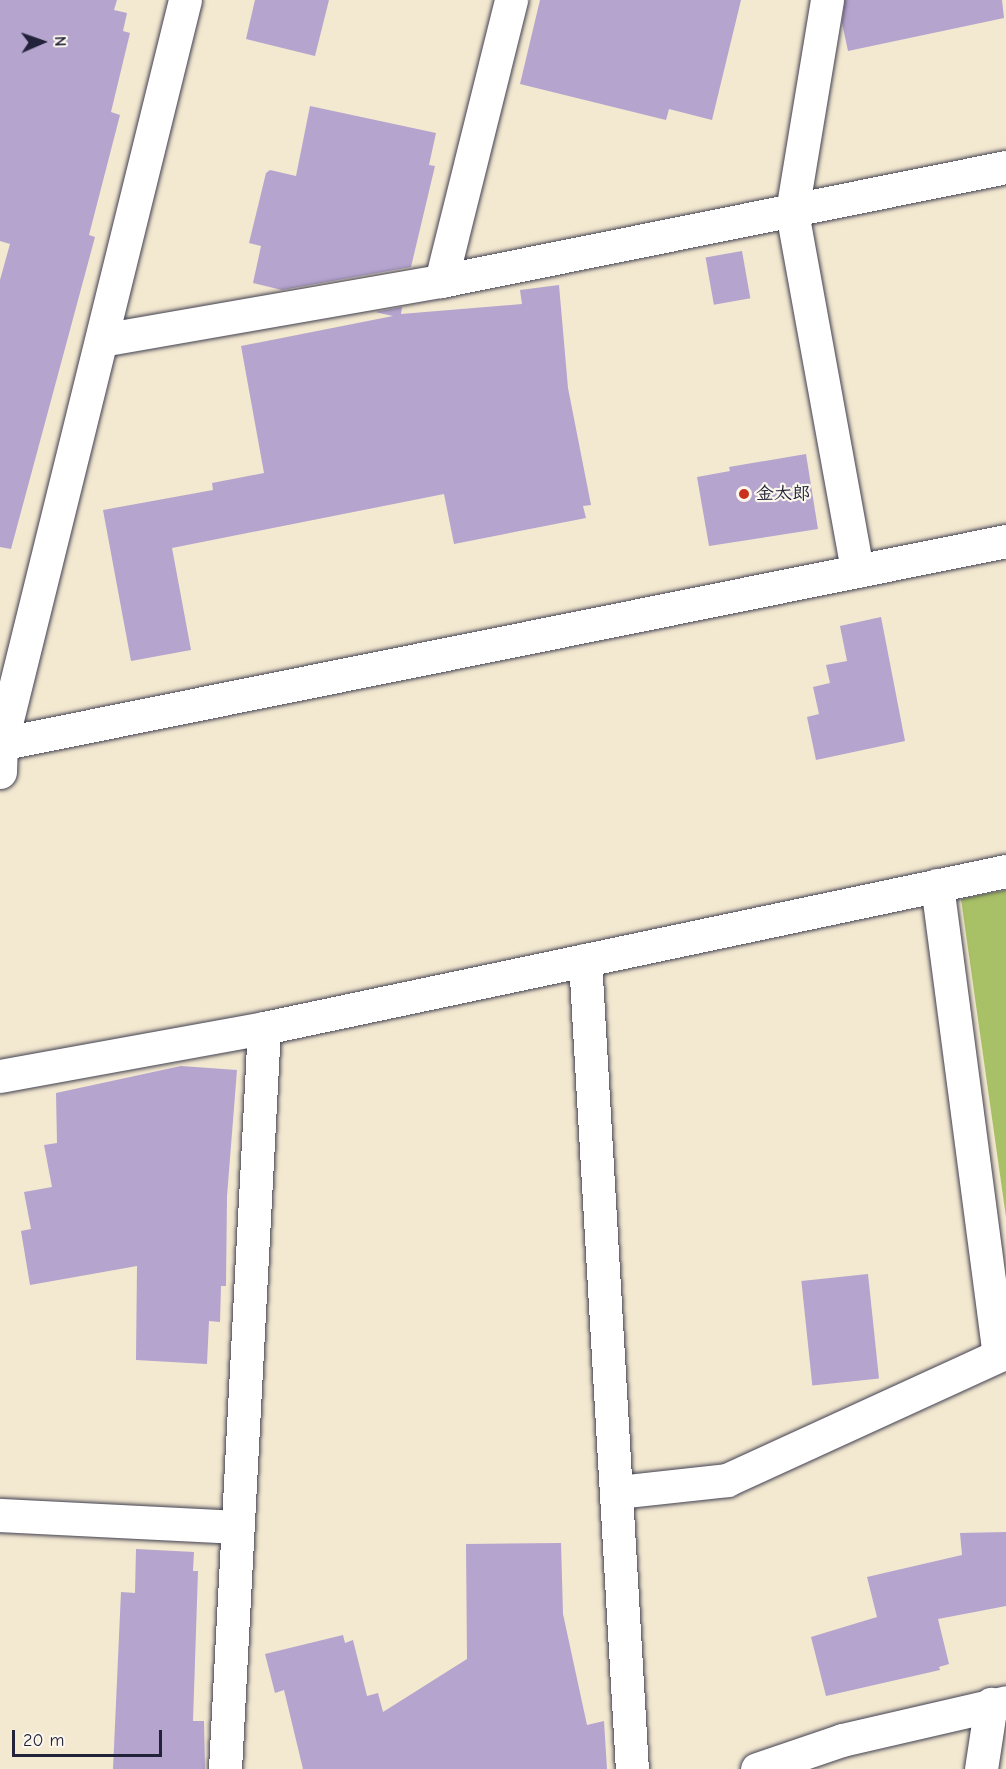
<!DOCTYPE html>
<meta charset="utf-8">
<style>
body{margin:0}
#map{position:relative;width:1006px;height:1769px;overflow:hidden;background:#f3e8d0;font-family:"Comic Neue","Klee One",sans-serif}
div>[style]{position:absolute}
.green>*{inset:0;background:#a8c066}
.building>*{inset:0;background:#b5a4ce;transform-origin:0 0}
.roads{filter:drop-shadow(0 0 2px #414051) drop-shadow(0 0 2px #414051)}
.minor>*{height:33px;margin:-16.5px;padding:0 16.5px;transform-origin:16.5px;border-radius:16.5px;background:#fff}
.tertiary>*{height:33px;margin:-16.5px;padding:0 16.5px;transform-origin:16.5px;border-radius:16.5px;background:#fff}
.dots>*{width:16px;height:16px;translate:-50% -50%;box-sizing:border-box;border:3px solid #fbf7ec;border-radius:50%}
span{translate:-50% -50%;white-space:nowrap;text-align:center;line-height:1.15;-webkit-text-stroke:4.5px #fbf7ec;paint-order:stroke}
.poi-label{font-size:18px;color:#22223b;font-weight:700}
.left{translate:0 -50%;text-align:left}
.north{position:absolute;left:12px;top:12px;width:60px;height:60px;-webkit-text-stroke:4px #fbf7ec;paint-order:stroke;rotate:88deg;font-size:16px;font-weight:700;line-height:24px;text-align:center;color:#22223b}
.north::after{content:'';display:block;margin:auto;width:21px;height:27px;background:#22223b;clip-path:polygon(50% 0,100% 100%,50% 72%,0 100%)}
.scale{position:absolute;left:12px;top:1730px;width:150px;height:27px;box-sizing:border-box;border:3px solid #22223b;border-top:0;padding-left:8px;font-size:18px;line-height:21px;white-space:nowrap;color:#22223b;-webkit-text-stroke:4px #fbf7ec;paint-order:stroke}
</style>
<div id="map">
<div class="green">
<div style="clip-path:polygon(1006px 890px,1006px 1217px,961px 899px)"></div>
</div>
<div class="building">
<div style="clip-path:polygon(0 0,117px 0,114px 10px,127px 13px,123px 31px,130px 33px,111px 112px,120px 115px,89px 235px,95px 237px,11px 549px,0 547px,0 280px,10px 244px,0 241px)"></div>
<div style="clip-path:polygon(255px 0,329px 0,315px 56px,246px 39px)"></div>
<div style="clip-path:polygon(540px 0,741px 0,712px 120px,669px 109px,666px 120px,520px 84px)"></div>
<div style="clip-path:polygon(845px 0,1002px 0,1004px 18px,848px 51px,842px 23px)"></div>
<div style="clip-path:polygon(310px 106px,436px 133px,429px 165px,435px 166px,411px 267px,282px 290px,253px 283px,261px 246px,249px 243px,266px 173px,270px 170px,296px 176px)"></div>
<div style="left:742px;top:251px;width:48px;height:37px;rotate:80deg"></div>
<div style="clip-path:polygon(559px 285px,568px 388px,591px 505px,583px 506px,586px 518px,454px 544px,444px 494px,172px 548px,191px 650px,131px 661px,103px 510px,213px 490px,212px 483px,264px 473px,241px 346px,393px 316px,375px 312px,402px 307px,401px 314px,522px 304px,520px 290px)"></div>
<div style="clip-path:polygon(806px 454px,818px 529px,709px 546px,697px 477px,730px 471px,729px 467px)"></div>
<div style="clip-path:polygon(881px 617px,905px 741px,816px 760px,807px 717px,819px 714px,813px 687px,830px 683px,826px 665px,847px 661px,840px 626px)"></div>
<div style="clip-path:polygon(181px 1066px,237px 1070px,227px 1196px,226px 1286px,221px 1286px,220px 1322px,209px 1321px,207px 1364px,136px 1360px,137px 1266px,30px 1285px,21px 1231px,31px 1229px,24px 1192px,52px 1187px,44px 1145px,57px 1143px,56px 1093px)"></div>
<div style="left:868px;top:1274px;width:105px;height:67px;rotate:84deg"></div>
<div style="clip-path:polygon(1006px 1532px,1006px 1606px,938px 1619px,949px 1664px,939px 1667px,940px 1670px,826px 1696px,811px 1637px,877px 1617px,867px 1577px,962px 1555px,960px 1533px)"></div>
<div style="clip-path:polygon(561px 1543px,563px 1614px,587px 1725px,604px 1721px,607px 1769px,303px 1769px,284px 1690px,275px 1693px,265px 1654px,343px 1635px,345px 1643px,353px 1640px,367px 1696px,378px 1693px,383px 1712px,467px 1659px,466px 1544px)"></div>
<div style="clip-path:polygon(136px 1549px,194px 1552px,193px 1571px,198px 1571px,193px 1721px,204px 1721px,205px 1769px,113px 1769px,121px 1592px,135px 1593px)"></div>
</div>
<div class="roads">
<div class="minor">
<div style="left:827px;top:0;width:215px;rotate:99.4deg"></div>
<div style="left:792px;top:212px;width:365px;rotate:79.7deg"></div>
<div style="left:441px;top:281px;width:290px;rotate:-76deg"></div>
<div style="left:102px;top:340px;width:344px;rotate:-9.9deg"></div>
<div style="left:441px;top:281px;width:576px;rotate:-11.41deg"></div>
<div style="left:0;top:772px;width:28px;rotate:-88deg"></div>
<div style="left:1px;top:744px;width:766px;rotate:-76.11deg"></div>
<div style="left:937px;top:885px;width:474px;rotate:82.5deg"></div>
<div style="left:585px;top:960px;width:810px;rotate:86.68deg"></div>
<div style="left:0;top:1076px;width:268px;rotate:-10.3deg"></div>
<div style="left:264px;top:1028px;width:758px;rotate:-11.95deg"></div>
<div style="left:617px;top:1492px;width:111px;rotate:-6.2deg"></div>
<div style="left:727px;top:1480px;width:307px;rotate:-24.6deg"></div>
<div style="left:0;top:1515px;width:237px;rotate:2.9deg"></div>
<div style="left:225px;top:1769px;width:742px;rotate:-86.99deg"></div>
<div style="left:757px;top:1769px;width:90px;rotate:-18.8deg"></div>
<div style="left:842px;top:1740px;width:168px;rotate:-13deg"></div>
<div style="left:981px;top:1769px;width:66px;rotate:-81.3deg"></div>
</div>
<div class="tertiary">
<div style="left:0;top:744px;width:1026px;rotate:-11.41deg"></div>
</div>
</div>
<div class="dots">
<div style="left:744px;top:494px;background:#c8321e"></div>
</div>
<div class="poi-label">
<span class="left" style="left:756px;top:494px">金太郎</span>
</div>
<div class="north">N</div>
<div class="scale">20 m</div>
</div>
